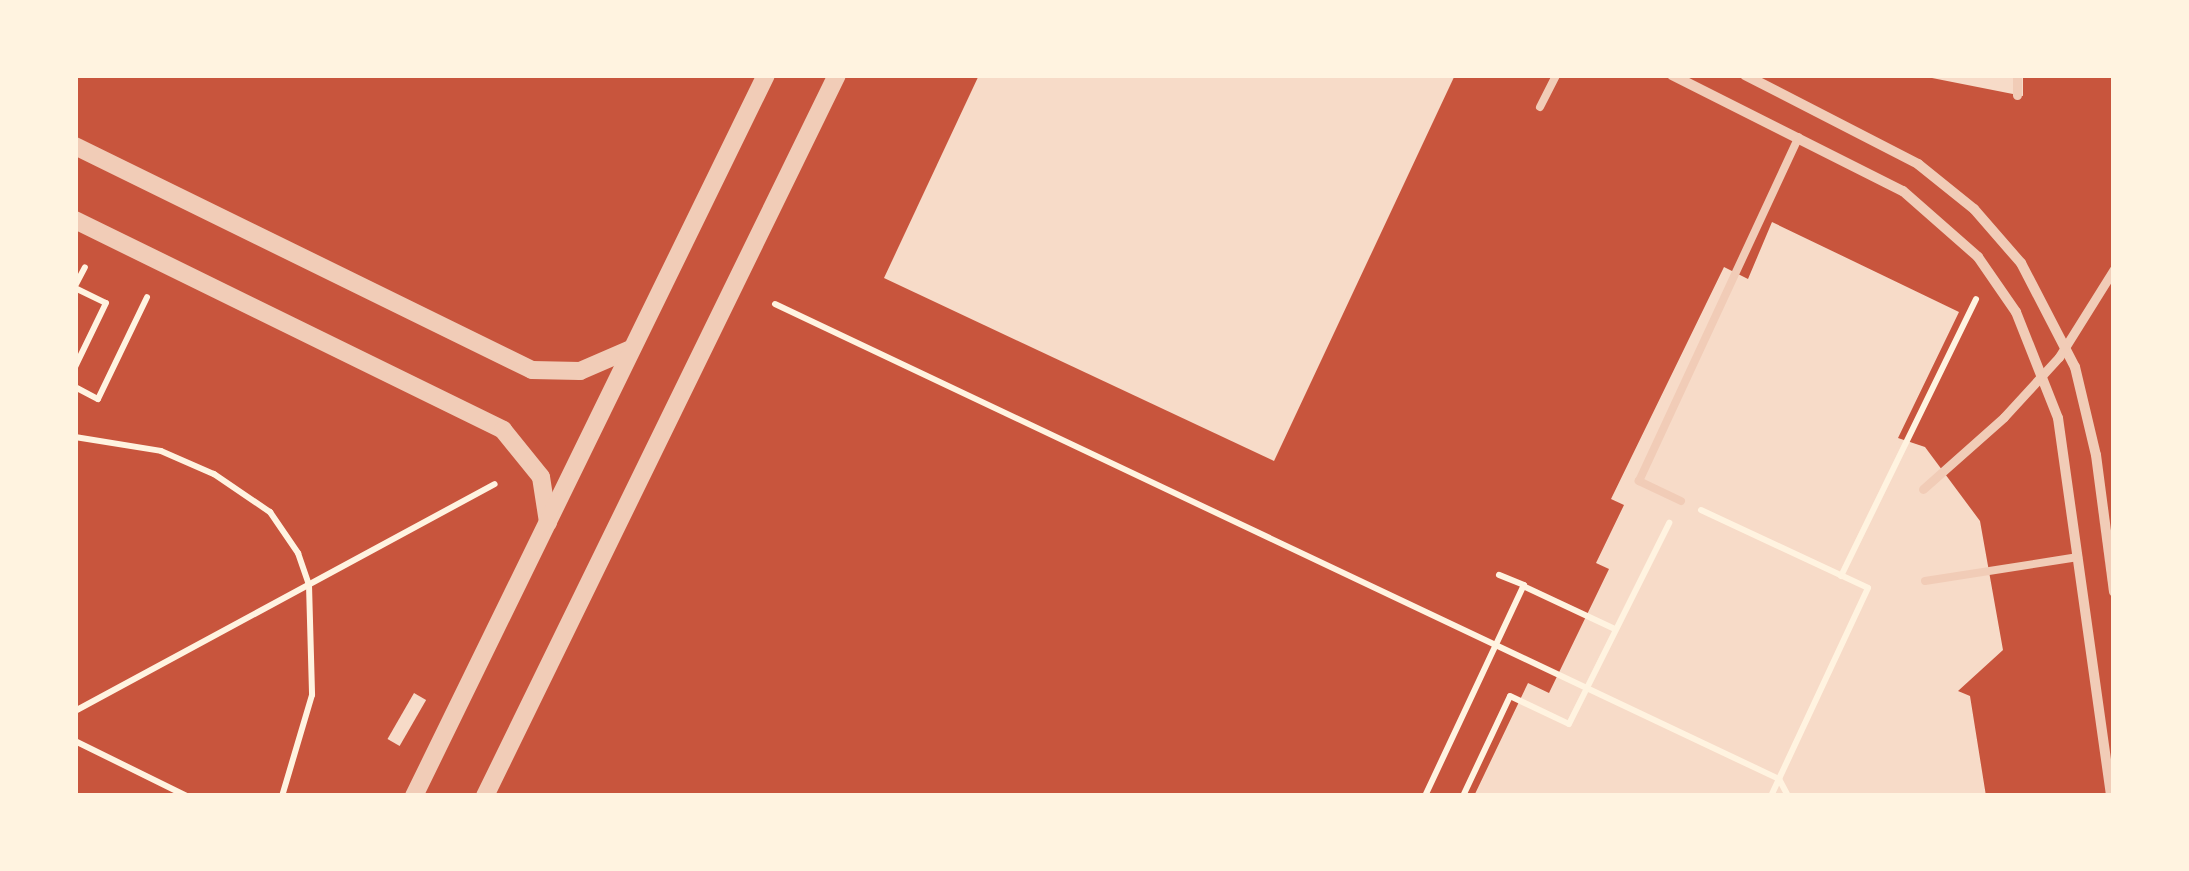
<!DOCTYPE html>
<style>
body{margin:0}
#map{position:relative;width:2189px;height:871px;overflow:hidden;background:#c8553d;font-family:Georgia,serif}
div>[style]{position:absolute}
.building>*{inset:0;background:#f7dbc8;transform-origin:0 0}
.path>*{height:6px;margin:-3px;padding:0 3px;transform-origin:3px;border-radius:3px;background:#fff3e0}
.service>*{height:8px;margin:-4px;padding:0 4px;transform-origin:4px;border-radius:4px;background:#f1ccb7}
.pedestrian>*{height:9px;margin:-4.5px;padding:0 4.5px;transform-origin:4.5px;border-radius:4.5px;background:#f1ccb7}
.minor>*{height:10px;margin:-5px;padding:0 5px;transform-origin:5px;border-radius:5px;background:#f1ccb7}
.tertiary>*{height:18px;margin:-9px;padding:0 9px;transform-origin:9px;border-radius:9px;background:#f1ccb7}
span{translate:-50% -50%;white-space:nowrap;text-align:center;line-height:1.15;-webkit-text-stroke:9px #fff3e0;paint-order:stroke}
.frame{position:absolute;inset:0;border:78px solid #fff3e0;pointer-events:none}
</style>
<div id="map">
<div class="building">
<div style="clip-path:polygon(979px 75px,1455px 75px,1274px 461px,884px 278px)"></div>
<div style="clip-path:polygon(2023px 75px,2023px 96px,1927px 77px,1927px 75px)"></div>
<div style="clip-path:polygon(1772px 222px,1959px 312px,1898px 438px,1925px 447px,1980px 521px,2003px 650px,1958px 691px,1970px 696px,1986px 796px,1474px 796px,1528px 683px,1549px 693px,1609px 569px,1596px 563px,1624px 505px,1611px 499px,1724px 267px,1748px 279px)"></div>
<div style="left:414px;top:693px;width:14px;height:53px;rotate:30deg"></div>
</div>
<div class="path">
<div style="left:75px;top:286px;width:21px;rotate:-62deg"></div>
<div style="left:75px;top:288px;width:34px;rotate:26deg"></div>
<div style="left:106px;top:303px;width:71px;rotate:115.8deg"></div>
<div style="left:775px;top:304px;width:1111px;rotate:25.32deg"></div>
<div style="left:1779px;top:779px;width:19px;rotate:62deg"></div>
<div style="left:75px;top:387px;width:26px;rotate:28deg"></div>
<div style="left:98px;top:399px;width:113px;rotate:-64.3deg"></div>
<div style="left:75px;top:437px;width:87px;rotate:9.2deg"></div>
<div style="left:161px;top:451px;width:58px;rotate:23.5deg"></div>
<div style="left:214px;top:474px;width:68px;rotate:34.2deg"></div>
<div style="left:270px;top:512px;width:50px;rotate:55.7deg"></div>
<div style="left:298px;top:553px;width:34px;rotate:71deg"></div>
<div style="left:309px;top:585px;width:110px;rotate:88.4deg"></div>
<div style="left:312px;top:695px;width:105px;rotate:106.5deg"></div>
<div style="left:1701px;top:510px;width:184px;rotate:25deg"></div>
<div style="left:1868px;top:588px;width:230px;rotate:115deg"></div>
<div style="left:1841px;top:576px;width:308px;rotate:-64deg"></div>
<div style="left:1523px;top:586px;width:102px;rotate:25.1deg"></div>
<div style="left:75px;top:711px;width:477px;rotate:-28.4deg"></div>
<div style="left:75px;top:741px;width:125px;rotate:26.2deg"></div>
<div style="left:1425px;top:796px;width:233px;rotate:-64.9deg"></div>
<div style="left:1524px;top:585px;width:27px;rotate:-158deg"></div>
<div style="left:1463px;top:796px;width:110px;rotate:-64.8deg"></div>
<div style="left:1510px;top:696px;width:65px;rotate:25.4deg"></div>
<div style="left:1569px;top:724px;width:225px;rotate:-63.5deg"></div>
</div>
<div class="service">
<div style="left:1540px;top:107px;width:36px;rotate:-63deg"></div>
<div style="left:1681px;top:501px;width:47px;rotate:-154.5deg"></div>
<div style="left:1639px;top:481px;width:379px;rotate:-65.1deg"></div>
<div style="left:1925px;top:581px;width:155px;rotate:-8.9deg"></div>
</div>
<div class="pedestrian">
<div style="left:2017px;top:75px;width:20px;rotate:90deg"></div>
<div style="left:1923px;top:489px;width:108px;rotate:-41.6deg"></div>
<div style="left:2004px;top:417px;width:81px;rotate:-47.5deg"></div>
<div style="left:2059px;top:357px;width:104px;rotate:-58deg"></div>
</div>
<div class="minor">
<div style="left:1672px;top:75px;width:258px;rotate:26.7deg"></div>
<div style="left:1903px;top:191px;width:100px;rotate:41.3deg"></div>
<div style="left:1978px;top:257px;width:67px;rotate:55.4deg"></div>
<div style="left:2016px;top:312px;width:114px;rotate:68.4deg"></div>
<div style="left:2058px;top:418px;width:382px;rotate:82deg"></div>
<div style="left:1745px;top:75px;width:195px;rotate:27.2deg"></div>
<div style="left:1918px;top:164px;width:72px;rotate:38.8deg"></div>
<div style="left:1974px;top:209px;width:72px;rotate:49deg"></div>
<div style="left:2021px;top:263px;width:117px;rotate:62.6deg"></div>
<div style="left:2075px;top:367px;width:90px;rotate:76.6deg"></div>
<div style="left:2096px;top:455px;width:138px;rotate:82.5deg"></div>
</div>
<div class="tertiary">
<div style="left:75px;top:146px;width:509px;rotate:26.11deg"></div>
<div style="left:532px;top:370px;width:48px;rotate:1.2deg"></div>
<div style="left:580px;top:371px;width:56px;rotate:-23.3deg"></div>
<div style="left:75px;top:220px;width:477px;rotate:26.1deg"></div>
<div style="left:503px;top:430px;width:60px;rotate:51deg"></div>
<div style="left:541px;top:477px;width:46px;rotate:81.2deg"></div>
<div style="left:414px;top:796px;width:802px;rotate:-63.98deg"></div>
<div style="left:485px;top:796px;width:802px;rotate:-63.98deg"></div>
</div>
<div class="frame"></div>
</div>
